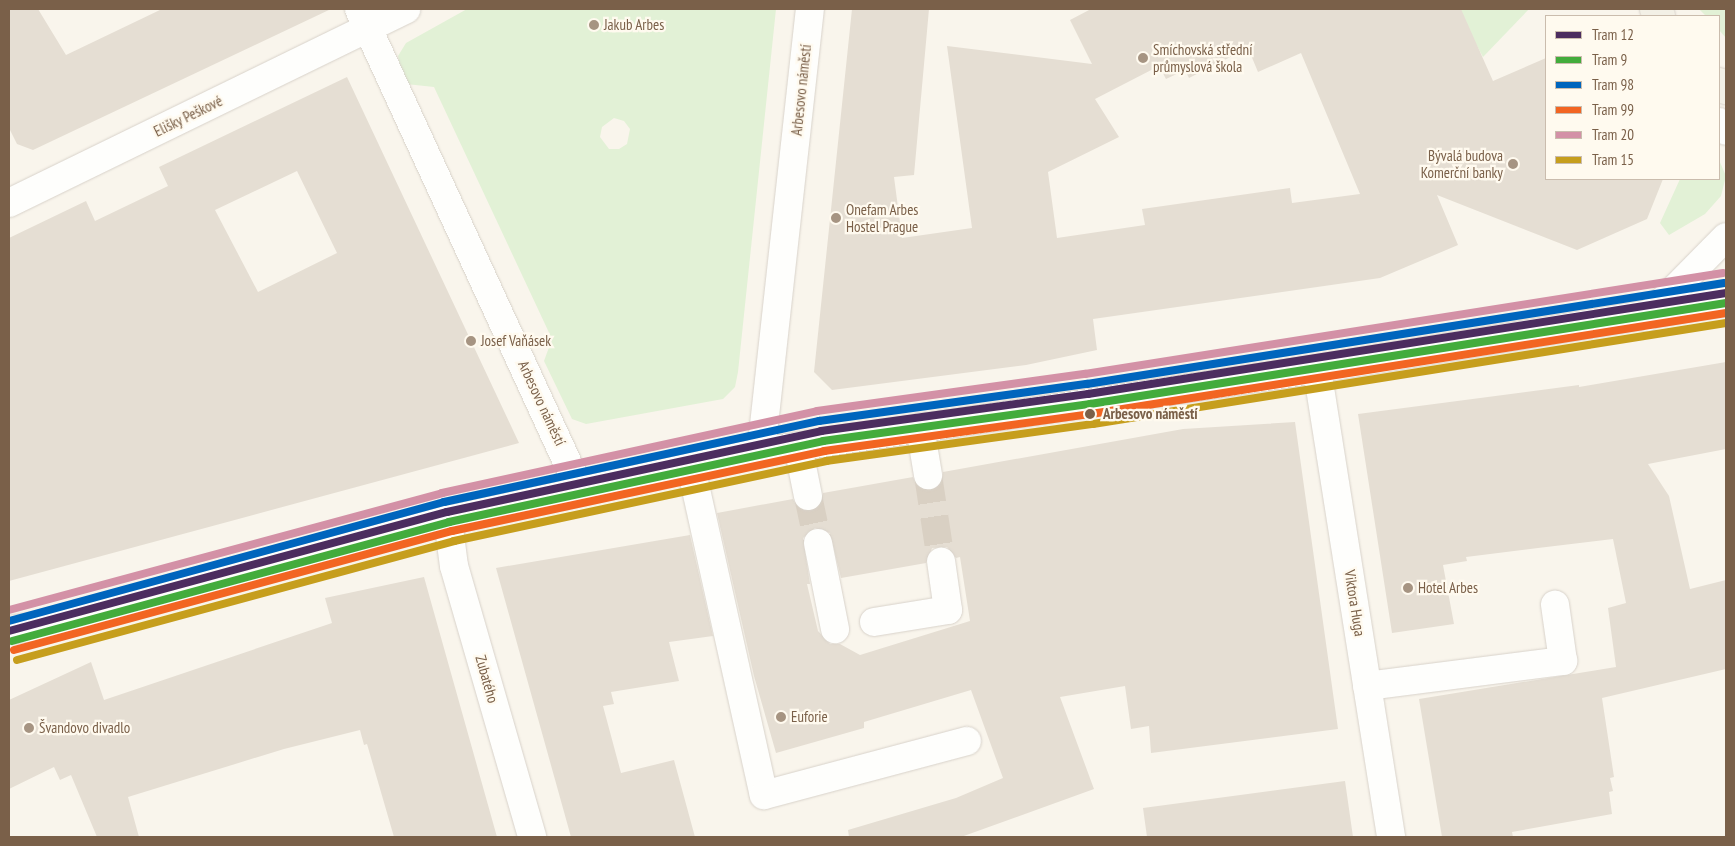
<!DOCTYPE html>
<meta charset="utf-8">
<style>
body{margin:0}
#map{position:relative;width:1735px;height:846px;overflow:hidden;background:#f9f5ec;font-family:"PT Sans Narrow",sans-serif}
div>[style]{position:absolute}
.green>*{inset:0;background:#e2f1d6}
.building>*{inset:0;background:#e5ded3}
.minor-tunnel>*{height:28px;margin-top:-14px;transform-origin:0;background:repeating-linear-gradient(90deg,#d9d0c3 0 28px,transparent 0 42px)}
.roads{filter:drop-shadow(0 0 1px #d8d2ca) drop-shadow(0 0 1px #d8d2ca)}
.minor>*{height:28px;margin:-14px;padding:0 14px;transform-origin:14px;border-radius:14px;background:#fefefc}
.major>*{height:28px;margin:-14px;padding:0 14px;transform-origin:14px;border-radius:14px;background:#f3f0e6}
.tram-1>*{height:8px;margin:-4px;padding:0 4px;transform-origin:4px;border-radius:4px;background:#4c2d5f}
.tram-2>*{height:8px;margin:-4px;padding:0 4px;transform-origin:4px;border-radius:4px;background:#43ac3c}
.tram-3>*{height:8px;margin:-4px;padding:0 4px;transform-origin:4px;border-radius:4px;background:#0065bd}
.tram-4>*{height:8px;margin:-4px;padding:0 4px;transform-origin:4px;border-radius:4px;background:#f26522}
.tram-5>*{height:8px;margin:-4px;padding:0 4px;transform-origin:4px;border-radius:4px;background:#d391a6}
.tram-6>*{height:8px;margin:-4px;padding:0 4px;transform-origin:4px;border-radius:4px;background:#c69e1d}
.dots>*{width:14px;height:14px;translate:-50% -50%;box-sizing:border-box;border:2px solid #fffaef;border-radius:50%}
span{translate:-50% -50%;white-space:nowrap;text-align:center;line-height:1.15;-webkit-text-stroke:4.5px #fffaef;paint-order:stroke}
.poi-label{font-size:15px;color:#7a6049}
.left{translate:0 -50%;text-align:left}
.right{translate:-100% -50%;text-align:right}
.street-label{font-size:15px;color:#7a6049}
.stop-label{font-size:15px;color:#7a6049;font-weight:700}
.frame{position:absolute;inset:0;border:10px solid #7a6049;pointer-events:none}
.legend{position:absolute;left:1545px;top:15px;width:175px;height:165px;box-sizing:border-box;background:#fffaef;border:1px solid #cabcad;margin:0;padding:6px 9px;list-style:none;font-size:15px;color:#7a6049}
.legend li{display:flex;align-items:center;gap:10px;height:25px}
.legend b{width:25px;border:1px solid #cabcad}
</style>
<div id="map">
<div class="green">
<div style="clip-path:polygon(evenodd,467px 9px,776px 9px,738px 372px,735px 387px,723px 399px,586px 424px,572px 419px,544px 361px,552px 339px,434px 87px,406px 84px,401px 70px,398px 56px,406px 43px,467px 9px,614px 118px,624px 121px,630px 129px,627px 144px,619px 149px,609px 149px,600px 137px,602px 127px,614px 118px)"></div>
<div style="clip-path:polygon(1457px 9px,1529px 9px,1483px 57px)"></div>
<div style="clip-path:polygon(1699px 9px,1726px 9px,1726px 38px,1719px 30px,1719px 16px,1706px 16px)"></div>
<div style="clip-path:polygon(1719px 160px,1726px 176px,1721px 196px,1705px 214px,1669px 235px,1660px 223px,1680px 179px,1719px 179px)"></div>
</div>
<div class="building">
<div style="clip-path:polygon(9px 9px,38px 9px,66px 55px,162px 9px,331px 9px,33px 150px,17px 144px,9px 128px)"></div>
<div style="clip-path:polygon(evenodd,852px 9px,929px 9px,914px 175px,894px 177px,902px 238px,972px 228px,947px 46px,1092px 64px,1070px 20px,1091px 9px,1461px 9px,1493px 81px,1546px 58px,1546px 179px,1663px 179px,1647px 219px,1577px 250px,1437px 195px,1458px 245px,1380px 278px,1093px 319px,1097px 350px,1026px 365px,832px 390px,814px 372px,852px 9px,1248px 48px,1258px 72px,1301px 53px,1360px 194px,1292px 203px,1290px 188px,1142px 209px,1145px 225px,1057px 238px,1048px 172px,1119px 137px,1095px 99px,1159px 66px,1166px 79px,1185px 70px,1189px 78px,1248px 48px)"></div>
<div style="clip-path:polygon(evenodd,347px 77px,519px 443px,9px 581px,9px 238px,86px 201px,95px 221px,168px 186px,159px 167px,347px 77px,297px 171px,337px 253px,258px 292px,215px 210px,297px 171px)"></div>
<div style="clip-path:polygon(1726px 362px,1726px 449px,1648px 464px,1669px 496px,1690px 589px,1726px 580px,1726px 669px,1602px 698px,1614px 777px,1610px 778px,1613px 791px,1609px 792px,1612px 814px,1512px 832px,1513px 837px,1442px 837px,1419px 699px,1616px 667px,1608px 608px,1626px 603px,1613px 539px,1538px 548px,1466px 557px,1467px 561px,1443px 565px,1454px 624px,1392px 633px,1358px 414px,1579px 385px,1579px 387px)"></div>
<div style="clip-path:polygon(evenodd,1295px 422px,1338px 729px,1151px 753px,1149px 726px,1131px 729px,1125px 686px,1060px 697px,1094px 789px,961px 837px,849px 837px,848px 830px,956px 798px,1003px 778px,971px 690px,864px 722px,864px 728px,776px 753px,754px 676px,717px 513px,793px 499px,797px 507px,811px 511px,819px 507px,823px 493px,840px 490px,913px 477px,916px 485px,930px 490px,942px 481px,943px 472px,1183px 429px,1295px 422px,815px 528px,830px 533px,841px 578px,926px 563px,932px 548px,947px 547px,956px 558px,960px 557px,970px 621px,860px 655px,840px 644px,830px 644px,818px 631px,807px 584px,810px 584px,803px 538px,815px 528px)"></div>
<div style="clip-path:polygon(690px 535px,713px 636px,669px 642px,679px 681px,611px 692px,614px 704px,603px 706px,621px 773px,674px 760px,695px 837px,571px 837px,496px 568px)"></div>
<div style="clip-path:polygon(424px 577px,497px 837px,394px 837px,367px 744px,364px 745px,360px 730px,284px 749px,128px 797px,139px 837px,97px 837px,71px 775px,60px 780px,54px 767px,9px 789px,9px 700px,91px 662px,104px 700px,332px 623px,325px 598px)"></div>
<div style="clip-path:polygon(1345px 781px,1353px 837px,1147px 837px,1143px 808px)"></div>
</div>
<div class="minor-tunnel">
<div style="left:928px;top:475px;width:87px;rotate:81.4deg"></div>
<div style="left:808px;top:496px;width:48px;rotate:78deg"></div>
</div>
<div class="roads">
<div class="minor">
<div style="left:359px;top:9px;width:529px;rotate:65.32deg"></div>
<div style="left:1719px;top:122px;width:11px;rotate:52deg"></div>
<div style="left:9px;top:203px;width:442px;rotate:-26deg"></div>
<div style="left:1647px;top:317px;width:112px;rotate:-45.4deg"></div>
<div style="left:1317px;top:369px;width:474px;rotate:81deg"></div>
<div style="left:920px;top:427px;width:49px;rotate:80.5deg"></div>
<div style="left:798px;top:446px;width:51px;rotate:78.7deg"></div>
<div style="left:761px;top:452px;width:446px;rotate:-83.7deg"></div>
<div style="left:691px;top:467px;width:336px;rotate:77.5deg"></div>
<div style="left:764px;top:795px;width:210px;rotate:-14.9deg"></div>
<div style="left:448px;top:520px;width:46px;rotate:82.6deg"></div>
<div style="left:454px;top:566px;width:282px;rotate:73.9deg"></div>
<div style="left:818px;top:543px;width:88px;rotate:78.8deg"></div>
<div style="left:874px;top:622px;width:75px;rotate:-9.2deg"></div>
<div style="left:948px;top:610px;width:49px;rotate:-98.1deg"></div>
<div style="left:9px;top:630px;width:56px;rotate:-7.1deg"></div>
<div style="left:65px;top:623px;width:397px;rotate:-15.1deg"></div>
<div style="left:448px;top:520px;width:320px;rotate:-12.3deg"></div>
<div style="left:761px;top:452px;width:562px;rotate:-8.49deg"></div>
<div style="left:1317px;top:369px;width:415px;rotate:-9.4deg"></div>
<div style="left:1367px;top:686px;width:198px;rotate:-7.3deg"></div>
<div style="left:1563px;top:661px;width:57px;rotate:-98.1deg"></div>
</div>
<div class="major">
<div style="left:1654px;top:9px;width:10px;rotate:45deg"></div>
<div style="left:1719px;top:82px;width:11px;rotate:49deg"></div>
</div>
</div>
<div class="tram-1">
<div style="left:9px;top:631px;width:454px;rotate:-15.2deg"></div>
<div style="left:447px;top:512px;width:383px;rotate:-12.2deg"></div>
<div style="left:821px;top:431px;width:270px;rotate:-7.9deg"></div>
<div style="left:1088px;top:394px;width:646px;rotate:-9deg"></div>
</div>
<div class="tram-2">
<div style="left:12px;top:641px;width:453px;rotate:-15.2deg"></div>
<div style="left:449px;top:522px;width:383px;rotate:-12.2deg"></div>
<div style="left:823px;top:441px;width:270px;rotate:-7.9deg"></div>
<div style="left:1090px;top:404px;width:644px;rotate:-9.02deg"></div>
</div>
<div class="tram-3">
<div style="left:9px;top:621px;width:451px;rotate:-15.3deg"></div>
<div style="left:444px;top:502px;width:384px;rotate:-12.2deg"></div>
<div style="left:819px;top:421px;width:271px;rotate:-7.9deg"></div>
<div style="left:1087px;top:384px;width:645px;rotate:-9.01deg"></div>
</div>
<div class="tram-4">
<div style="left:14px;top:650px;width:454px;rotate:-15.2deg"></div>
<div style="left:452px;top:531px;width:381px;rotate:-12.1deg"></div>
<div style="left:824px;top:451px;width:270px;rotate:-7.9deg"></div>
<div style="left:1091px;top:414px;width:643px;rotate:-9.04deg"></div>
</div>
<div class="tram-5">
<div style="left:9px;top:610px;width:449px;rotate:-15.1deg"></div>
<div style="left:442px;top:493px;width:384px;rotate:-12.3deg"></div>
<div style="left:817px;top:411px;width:271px;rotate:-7.9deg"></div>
<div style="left:1085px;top:374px;width:646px;rotate:-9deg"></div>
</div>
<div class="tram-6">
<div style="left:17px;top:660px;width:453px;rotate:-15.2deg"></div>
<div style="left:454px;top:541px;width:381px;rotate:-12.1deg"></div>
<div style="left:826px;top:461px;width:270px;rotate:-7.9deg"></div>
<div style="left:1093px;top:424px;width:641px;rotate:-9.07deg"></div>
</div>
<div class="dots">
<div style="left:594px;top:25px;background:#a69482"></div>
<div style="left:1143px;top:58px;background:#a69482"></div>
<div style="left:1513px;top:164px;background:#a69482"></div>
<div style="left:836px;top:218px;background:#a69482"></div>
<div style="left:471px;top:341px;background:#a69482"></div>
<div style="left:1090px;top:414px;background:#7a6049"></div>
<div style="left:1408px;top:588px;background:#a69482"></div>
<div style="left:781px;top:717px;background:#a69482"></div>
<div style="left:29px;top:728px;background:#a69482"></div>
</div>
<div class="poi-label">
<span class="left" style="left:604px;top:25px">Jakub Arbes</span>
<span class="left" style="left:1153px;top:58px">Smíchovská střední<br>průmyslová škola</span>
<span class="right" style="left:1503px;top:164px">Bývalá budova<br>Komerční banky</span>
<span class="left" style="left:846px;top:218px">Onefam Arbes<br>Hostel Prague</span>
<span class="left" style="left:481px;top:341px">Josef Vaňásek</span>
<span class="left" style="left:1418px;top:588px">Hotel Arbes</span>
<span class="left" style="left:791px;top:717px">Euforie</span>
<span class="left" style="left:39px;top:728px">Švandovo divadlo</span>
</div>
<div class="street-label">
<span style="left:801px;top:90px;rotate:-84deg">Arbesovo náměstí</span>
<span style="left:188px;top:116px;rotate:-26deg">Elišky Peškové</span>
<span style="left:542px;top:403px;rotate:65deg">Arbesovo náměstí</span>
<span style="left:1355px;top:603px;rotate:81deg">Viktora Huga</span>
<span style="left:487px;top:679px;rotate:74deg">Zubatého</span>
</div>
<div class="stop-label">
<span class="left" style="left:1103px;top:414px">Arbesovo náměstí</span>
</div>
<div class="frame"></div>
<ul class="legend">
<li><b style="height:6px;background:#4c2d5f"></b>Tram 12</li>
<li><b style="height:6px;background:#43ac3c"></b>Tram 9</li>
<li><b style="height:6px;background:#0065bd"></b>Tram 98</li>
<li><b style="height:6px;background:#f26522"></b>Tram 99</li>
<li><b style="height:6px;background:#d391a6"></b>Tram 20</li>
<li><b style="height:6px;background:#c69e1d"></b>Tram 15</li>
</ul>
</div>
